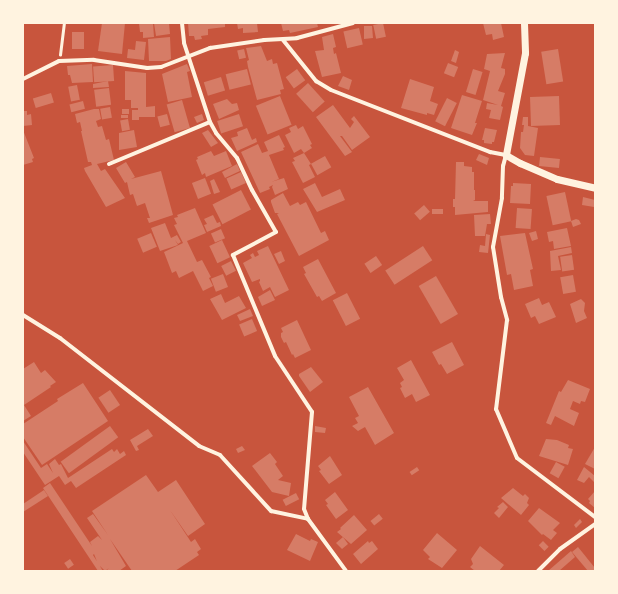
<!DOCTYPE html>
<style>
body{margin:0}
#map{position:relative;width:618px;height:594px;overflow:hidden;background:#c8553d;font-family:"Space Grotesk",sans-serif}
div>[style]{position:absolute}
.building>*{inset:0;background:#d67c66;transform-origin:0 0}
.path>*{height:2.5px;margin:-1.25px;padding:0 1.25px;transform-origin:1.25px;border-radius:1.25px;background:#fff3e0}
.minor>*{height:4px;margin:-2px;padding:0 2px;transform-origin:2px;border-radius:2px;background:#fff3e0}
.tertiary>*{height:7px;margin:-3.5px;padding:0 3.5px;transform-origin:3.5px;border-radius:3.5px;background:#fff3e0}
span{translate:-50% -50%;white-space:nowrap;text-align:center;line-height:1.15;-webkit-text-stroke:3px #fff3e0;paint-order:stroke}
.frame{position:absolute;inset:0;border:24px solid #fff3e0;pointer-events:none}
</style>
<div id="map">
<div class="building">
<div style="clip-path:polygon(102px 23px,125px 23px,122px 54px,98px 51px)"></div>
<div style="clip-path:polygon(139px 23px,153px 23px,154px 37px,143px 38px,143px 32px,140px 32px)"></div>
<div style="clip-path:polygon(154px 23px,169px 23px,170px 34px,156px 36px)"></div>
<div style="clip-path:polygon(188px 23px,225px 23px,225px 27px,208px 29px,208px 35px,201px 36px,202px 39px,195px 40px,194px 36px,189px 36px)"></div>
<div style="clip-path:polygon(237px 23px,257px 23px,258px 32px,243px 33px,243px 28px,238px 29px)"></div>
<div style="clip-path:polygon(281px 23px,317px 23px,318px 27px,290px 33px,289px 30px,283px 31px)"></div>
<div style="left:383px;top:23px;width:14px;height:10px;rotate:78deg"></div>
<div style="clip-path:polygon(483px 23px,501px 23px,504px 37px,493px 40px,492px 34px,486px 35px)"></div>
<div style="clip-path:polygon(364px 26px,372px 26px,373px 38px,364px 39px)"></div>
<div style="left:359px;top:28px;width:17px;height:16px;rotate:77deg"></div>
<div style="left:72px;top:32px;width:12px;height:17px"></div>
<div style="clip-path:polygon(333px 34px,336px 47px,333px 48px,334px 54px,336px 53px,341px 73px,322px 77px,315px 51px,324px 50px,322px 37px)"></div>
<div style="clip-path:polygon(170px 37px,171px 59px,166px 61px,149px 61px,148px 39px)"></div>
<div style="clip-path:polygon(136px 41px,146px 42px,144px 60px,127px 58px,128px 49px,135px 50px)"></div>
<div style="clip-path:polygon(261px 46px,267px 61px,272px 59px,273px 64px,277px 63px,284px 89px,280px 90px,281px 94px,257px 100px,248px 67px,247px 61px,249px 60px,246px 48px)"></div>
<div style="left:244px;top:49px;width:9px;height:7px;rotate:77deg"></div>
<div style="left:558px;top:49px;width:33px;height:17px;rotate:81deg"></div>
<div style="clip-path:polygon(455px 50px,459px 52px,456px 63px,451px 61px)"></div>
<div style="clip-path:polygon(505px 53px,501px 68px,505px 69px,505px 74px,498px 91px,505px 93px,501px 106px,503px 107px,500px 120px,489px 118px,491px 110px,486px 109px,487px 103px,498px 105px,483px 100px,490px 71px,484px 69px,487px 54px)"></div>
<div style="left:448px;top:63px;width:11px;height:11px;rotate:22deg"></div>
<div style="clip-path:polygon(92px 64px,93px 82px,72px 83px,70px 75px,68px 75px,67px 66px)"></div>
<div style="clip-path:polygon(187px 64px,190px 71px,187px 72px,192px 97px,168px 102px,162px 74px)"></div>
<div style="left:113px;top:65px;width:16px;height:20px;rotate:86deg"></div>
<div style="left:247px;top:69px;width:16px;height:22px;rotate:76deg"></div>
<div style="left:297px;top:69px;width:14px;height:14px;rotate:54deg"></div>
<div style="left:473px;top:69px;width:10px;height:24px;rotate:17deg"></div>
<div style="clip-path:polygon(125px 71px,146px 73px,146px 107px,155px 106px,155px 117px,139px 117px,139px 120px,132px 120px,132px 110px,138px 110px,138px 108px,131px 108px,131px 100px,125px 100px)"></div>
<div style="clip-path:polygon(343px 76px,352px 80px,349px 90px,338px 86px)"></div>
<div style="left:221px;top:77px;width:14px;height:18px;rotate:73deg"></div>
<div style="clip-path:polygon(410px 79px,434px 87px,430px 101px,438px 104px,434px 115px,427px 113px,427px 115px,401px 108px)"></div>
<div style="clip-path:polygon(108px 81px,109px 87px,93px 88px,93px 84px)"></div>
<div style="left:308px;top:83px;width:25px;height:16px;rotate:48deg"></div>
<div style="left:77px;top:85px;width:15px;height:9px;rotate:79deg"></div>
<div style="left:109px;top:88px;width:17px;height:15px;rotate:83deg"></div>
<div style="left:51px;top:93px;width:10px;height:19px;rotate:73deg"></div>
<div style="clip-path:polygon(462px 95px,482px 101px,475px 123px,477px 123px,472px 135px,451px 128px)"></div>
<div style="left:280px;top:96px;width:31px;height:26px;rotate:68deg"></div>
<div style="left:559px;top:96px;width:29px;height:29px;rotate:88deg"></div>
<div style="left:447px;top:98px;width:11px;height:26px;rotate:27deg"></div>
<div style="clip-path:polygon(227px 99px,232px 104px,237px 103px,239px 110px,219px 119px,213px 104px)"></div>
<div style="left:182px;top:100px;width:29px;height:16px;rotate:74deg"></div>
<div style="left:83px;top:101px;width:8px;height:14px;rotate:76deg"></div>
<div style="clip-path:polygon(333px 105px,350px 128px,354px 122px,351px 119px,354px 116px,370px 137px,352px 150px,342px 136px,340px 136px,352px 152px,345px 156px,316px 117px)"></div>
<div style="left:110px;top:107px;width:11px;height:10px;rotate:80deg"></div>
<div style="clip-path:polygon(94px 109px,99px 109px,101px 119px,96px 121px,98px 127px,102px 126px,106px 140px,109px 139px,114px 160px,97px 164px,101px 171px,105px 169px,125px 198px,106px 207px,85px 171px,84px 168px,92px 165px,91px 162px,88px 162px,81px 131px,82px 131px,80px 122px,77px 123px,75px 114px)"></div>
<div style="left:122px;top:109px;width:7px;height:5px"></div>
<div style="clip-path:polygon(23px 111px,27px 111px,27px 115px,31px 114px,32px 125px,23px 126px)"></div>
<div style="left:167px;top:114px;width:11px;height:10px;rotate:75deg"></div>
<div style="clip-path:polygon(202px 114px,204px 120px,197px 123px,194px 117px)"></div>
<div style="left:239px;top:114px;width:13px;height:23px;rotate:72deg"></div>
<div style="left:121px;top:115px;width:7px;height:3px"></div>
<div style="clip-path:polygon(523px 117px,528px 117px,528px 126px,538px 128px,534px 156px,525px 155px,520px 148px,521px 132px,523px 132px,524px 125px,522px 125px)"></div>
<div style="left:128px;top:119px;width:11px;height:8px;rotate:80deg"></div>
<div style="clip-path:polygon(296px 125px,298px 129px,303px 126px,312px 144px,310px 145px,312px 148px,304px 153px,301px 149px,294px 153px,285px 135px,291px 132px,289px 128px)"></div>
<div style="clip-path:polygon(247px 128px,252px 140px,256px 138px,257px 142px,237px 151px,231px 138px,238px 136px,237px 132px)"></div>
<div style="clip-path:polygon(485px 128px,497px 130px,494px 142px,492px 142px,492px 144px,484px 143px,484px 140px,482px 140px)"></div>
<div style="clip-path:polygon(23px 130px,34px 158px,32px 159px,33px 162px,23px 165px)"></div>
<div style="clip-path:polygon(134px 130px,137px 147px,119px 150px,119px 133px)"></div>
<div style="clip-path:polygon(208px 130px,218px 143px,211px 147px,202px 133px)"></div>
<div style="clip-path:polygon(279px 135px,285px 147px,283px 148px,284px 150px,269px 155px,279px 179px,271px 182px,284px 178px,288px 189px,275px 195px,272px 187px,273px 185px,269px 187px,270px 189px,260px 193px,241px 152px,258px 144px,262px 153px,268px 151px,264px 142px)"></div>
<div style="clip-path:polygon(211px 151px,214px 156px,226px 151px,232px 166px,206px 177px,205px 173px,202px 175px,196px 160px,198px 159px,197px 157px)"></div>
<div style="clip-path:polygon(304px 153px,311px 164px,309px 165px,315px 177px,303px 183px,292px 162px,295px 161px,293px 158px)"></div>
<div style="clip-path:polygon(479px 154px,489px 158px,487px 165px,476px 160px)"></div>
<div style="left:325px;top:156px;width:13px;height:16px;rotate:61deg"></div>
<div style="left:540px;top:157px;width:20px;height:9px;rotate:6deg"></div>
<div style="clip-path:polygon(126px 162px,135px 177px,131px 179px,161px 171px,173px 215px,149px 223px,147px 218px,150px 218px,145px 203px,137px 206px,133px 194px,130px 195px,127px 182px,125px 183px,116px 168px)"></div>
<div style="clip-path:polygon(456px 162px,464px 162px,464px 166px,472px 167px,472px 172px,474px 172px,474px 190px,475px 190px,475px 200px,473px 201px,488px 201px,488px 212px,455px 215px,455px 207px,453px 207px,453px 199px,455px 199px)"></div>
<div style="clip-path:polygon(237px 164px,240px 171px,225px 178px,222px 172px)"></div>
<div style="left:241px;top:172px;width:12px;height:16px;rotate:66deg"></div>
<div style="left:205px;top:178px;width:17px;height:14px;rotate:69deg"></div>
<div style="clip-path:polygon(214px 179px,220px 192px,214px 194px,210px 181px)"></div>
<div style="clip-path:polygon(315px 183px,322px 197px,340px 189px,345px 200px,317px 212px,303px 189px)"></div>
<div style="clip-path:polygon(513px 183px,531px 184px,530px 204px,510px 203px,511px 186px,513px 186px)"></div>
<div style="left:241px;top:190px;width:22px;height:32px;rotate:63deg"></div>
<div style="left:565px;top:192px;width:30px;height:19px;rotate:78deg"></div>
<div style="clip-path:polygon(283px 193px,290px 206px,298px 202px,300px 205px,306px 202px,321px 233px,325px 231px,329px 240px,299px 256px,277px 214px,279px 213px,275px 213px,271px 202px,271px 200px)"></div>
<div style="clip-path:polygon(583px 197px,595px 200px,594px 207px,582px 205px)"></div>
<div style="left:424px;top:205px;width:9px;height:13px;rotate:49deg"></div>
<div style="clip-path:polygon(195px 208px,206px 233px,187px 241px,197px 262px,202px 260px,211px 277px,209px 278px,213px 286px,203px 291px,193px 271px,179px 278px,176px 271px,172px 273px,164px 252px,183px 243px,174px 225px,177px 224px,174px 218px,178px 217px,177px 215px)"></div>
<div style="left:517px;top:208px;width:15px;height:20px;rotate:4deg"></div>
<div style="left:443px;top:209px;width:5px;height:11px;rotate:90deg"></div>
<div style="clip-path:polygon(490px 214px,491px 224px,487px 224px,485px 236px,475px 236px,474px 215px)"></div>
<div style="clip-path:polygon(213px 215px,217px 223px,220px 222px,221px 226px,207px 232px,204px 225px,207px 224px,204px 219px)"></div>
<div style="clip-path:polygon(576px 219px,579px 220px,581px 224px,573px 227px,571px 221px)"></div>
<div style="clip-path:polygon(165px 223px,171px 238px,177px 235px,181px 242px,178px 244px,175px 240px,178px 245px,160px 251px,151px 228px)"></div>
<div style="clip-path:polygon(567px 228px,571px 246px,554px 249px,553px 241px,549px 242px,547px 232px)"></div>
<div style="left:221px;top:229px;width:10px;height:11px;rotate:66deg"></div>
<div style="clip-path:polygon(536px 231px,538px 239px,532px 241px,529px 233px)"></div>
<div style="left:151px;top:233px;width:15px;height:15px;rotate:67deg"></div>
<div style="clip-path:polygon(525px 233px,533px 269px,530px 270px,533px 286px,514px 290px,511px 274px,507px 275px,500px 236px)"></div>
<div style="clip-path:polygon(486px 234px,490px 235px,488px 253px,479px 252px,480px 245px,485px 246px)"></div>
<div style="left:222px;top:240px;width:19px;height:14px;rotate:65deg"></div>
<div style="clip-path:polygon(268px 246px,289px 290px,275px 297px,270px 287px,263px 291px,259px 282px,260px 281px,260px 279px,252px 282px,243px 263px,252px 258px,250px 255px,253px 253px,255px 257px,259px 255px,257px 251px)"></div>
<div style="left:423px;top:246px;width:17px;height:45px;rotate:57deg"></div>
<div style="clip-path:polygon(571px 247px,572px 253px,558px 256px,561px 270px,551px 271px,550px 251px)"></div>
<div style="clip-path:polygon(281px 251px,285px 261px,279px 264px,274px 254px)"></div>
<div style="left:572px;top:255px;width:15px;height:12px;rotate:82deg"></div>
<div style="left:376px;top:256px;width:11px;height:14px;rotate:56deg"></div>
<div style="clip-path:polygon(318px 259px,336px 293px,322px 301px,319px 296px,317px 297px,304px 274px,306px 273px,303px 267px)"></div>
<div style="left:231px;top:261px;width:11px;height:11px;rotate:63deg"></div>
<div style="left:223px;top:274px;width:14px;height:13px;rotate:69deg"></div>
<div style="left:573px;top:275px;width:17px;height:13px;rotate:80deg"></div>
<div style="left:436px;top:276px;width:44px;height:20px;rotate:60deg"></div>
<div style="clip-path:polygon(270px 290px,275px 300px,262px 306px,258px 297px)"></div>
<div style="left:347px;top:293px;width:29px;height:16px;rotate:63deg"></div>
<div style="clip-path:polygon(221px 294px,225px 303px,239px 296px,246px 308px,222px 320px,210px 299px)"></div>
<div style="clip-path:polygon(539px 298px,542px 305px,549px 302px,556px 317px,539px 324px,535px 316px,531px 318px,525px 304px)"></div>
<div style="clip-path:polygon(581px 299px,585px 303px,584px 311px,587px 318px,576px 323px,570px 304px)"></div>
<div style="clip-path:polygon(250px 309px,253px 316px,240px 321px,237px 315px)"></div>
<div style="left:252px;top:319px;width:13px;height:14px;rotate:67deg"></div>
<div style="clip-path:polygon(297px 320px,311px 350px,295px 358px,293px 354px,292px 355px,286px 342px,284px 343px,281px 337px,281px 333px,283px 332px,281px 328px)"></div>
<div style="clip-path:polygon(452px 342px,464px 365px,447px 374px,441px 364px,439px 365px,432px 352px)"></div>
<div style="clip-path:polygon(411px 360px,430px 395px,416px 402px,412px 394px,405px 398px,400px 388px,402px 387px,400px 383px,404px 380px,397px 368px)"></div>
<div style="clip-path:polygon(34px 362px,41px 373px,45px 370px,56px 382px,50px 386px,51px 387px,24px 405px,31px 416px,23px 421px,23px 369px)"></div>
<div style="clip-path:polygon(311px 367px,323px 382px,310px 392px,299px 376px,299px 374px)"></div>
<div style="clip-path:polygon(568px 380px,590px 389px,585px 402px,581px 401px,580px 404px,573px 401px,570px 409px,579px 413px,574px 426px,555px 416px,551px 425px,546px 423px,559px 391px,561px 392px)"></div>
<div style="clip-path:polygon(83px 383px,108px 421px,42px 465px,23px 437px,23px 424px,58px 401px,57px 399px)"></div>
<div style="clip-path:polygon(368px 387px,394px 433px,375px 445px,365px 427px,358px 431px,352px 426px,358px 423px,355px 418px,359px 416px,349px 397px)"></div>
<div style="left:110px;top:390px;width:18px;height:14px;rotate:56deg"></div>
<div style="left:110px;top:426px;width:14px;height:61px;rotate:54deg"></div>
<div style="clip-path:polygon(315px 426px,326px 428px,325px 433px,315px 432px)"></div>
<div style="clip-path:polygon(148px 429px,153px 436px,137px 446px,139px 450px,136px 451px,130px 440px)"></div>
<div style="clip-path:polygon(546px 439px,557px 440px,569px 445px,568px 448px,573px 449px,568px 465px,539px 456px)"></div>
<div style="clip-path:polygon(23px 441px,41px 468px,47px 464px,53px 473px,49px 464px,55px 459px,59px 465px,61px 464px,68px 478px,112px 449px,114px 452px,117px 449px,120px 454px,124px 451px,126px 455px,76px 488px,71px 481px,65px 485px,59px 476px,45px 485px,23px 452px)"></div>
<div style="clip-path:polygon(242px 446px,245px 450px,238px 453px,236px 449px)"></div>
<div style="clip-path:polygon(595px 447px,595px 469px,585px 464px)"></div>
<div style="clip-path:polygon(270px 453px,277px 462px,275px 464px,283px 476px,278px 480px,291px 483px,289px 496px,272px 492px,252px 466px)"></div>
<div style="clip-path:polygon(330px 456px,342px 475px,329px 484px,319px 471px,321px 470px,318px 466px)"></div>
<div style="left:556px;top:462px;width:10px;height:13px;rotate:29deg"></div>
<div style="left:417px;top:467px;width:4px;height:9px;rotate:56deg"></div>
<div style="clip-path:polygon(584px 467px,595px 476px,594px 482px,589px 477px,584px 483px,577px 480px)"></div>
<div style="clip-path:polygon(146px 475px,158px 492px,176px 480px,205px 524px,188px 536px,170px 510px,191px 542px,195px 539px,201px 549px,197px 552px,199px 555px,175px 571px,132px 571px,110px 539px,126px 566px,119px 571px,106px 571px,109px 568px,105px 571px,98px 564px,94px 554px,93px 555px,103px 571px,98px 571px,43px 488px,50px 483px,92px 546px,90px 542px,98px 536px,102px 540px,87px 518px,93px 514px,108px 535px,92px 511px)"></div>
<div style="clip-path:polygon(513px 488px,523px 496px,525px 494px,529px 498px,527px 503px,529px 505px,521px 515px,501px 498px)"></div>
<div style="clip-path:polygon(44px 490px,48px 496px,23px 512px,23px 504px)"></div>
<div style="clip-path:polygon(595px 491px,595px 508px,589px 503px,590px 501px,588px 499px)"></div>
<div style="clip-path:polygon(335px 492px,348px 510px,336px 519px,326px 505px,328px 504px,325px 500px)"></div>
<div style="left:296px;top:493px;width:7px;height:15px;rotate:63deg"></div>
<div style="clip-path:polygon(503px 502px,508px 507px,499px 518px,494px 513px,499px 508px,497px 507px)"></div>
<div style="clip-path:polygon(539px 508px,560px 523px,553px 530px,557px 533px,551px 540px,543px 534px,542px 535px,528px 521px)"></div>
<div style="left:379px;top:514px;width:6px;height:11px;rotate:51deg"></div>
<div style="clip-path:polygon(354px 515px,367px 530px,351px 544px,337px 532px,341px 529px,340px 528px)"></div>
<div style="clip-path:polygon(580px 519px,582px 522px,576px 528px,574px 525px)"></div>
<div style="clip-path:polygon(437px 533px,457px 550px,442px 568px,428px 559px,430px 557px,423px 550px)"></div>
<div style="clip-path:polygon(296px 534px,310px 541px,311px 539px,318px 542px,310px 561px,287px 550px)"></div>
<div style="clip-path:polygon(343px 537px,348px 544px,342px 549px,336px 543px)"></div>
<div style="clip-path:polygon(368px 541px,369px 543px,372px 541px,378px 549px,361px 564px,353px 554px)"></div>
<div style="left:543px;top:541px;width:8px;height:6px;rotate:45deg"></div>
<div style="clip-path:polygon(480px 546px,504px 565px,499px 571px,475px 571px,470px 567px,473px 564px,471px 559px)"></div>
<div style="clip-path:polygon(578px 547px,595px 568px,595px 571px,588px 571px,572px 552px)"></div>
<div style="clip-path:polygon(571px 551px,575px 557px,559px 571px,548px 571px)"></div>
<div style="left:70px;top:559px;width:7px;height:7px;rotate:56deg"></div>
</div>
<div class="path">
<div style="left:60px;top:55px;width:32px;rotate:-83deg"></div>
</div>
<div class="minor">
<div style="left:182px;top:23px;width:20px;rotate:84deg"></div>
<div style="left:184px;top:43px;width:83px;rotate:71.8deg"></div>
<div style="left:210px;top:122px;width:13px;rotate:61deg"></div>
<div style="left:216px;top:133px;width:33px;rotate:50deg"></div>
<div style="left:237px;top:158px;width:35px;rotate:65deg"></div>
<div style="left:252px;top:190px;width:48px;rotate:60.3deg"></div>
<div style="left:276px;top:232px;width:49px;rotate:151.9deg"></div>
<div style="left:233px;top:255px;width:109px;rotate:67.4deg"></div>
<div style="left:275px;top:356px;width:67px;rotate:56.5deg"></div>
<div style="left:312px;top:412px;width:97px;rotate:94.7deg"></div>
<div style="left:304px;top:509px;width:11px;rotate:68deg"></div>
<div style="left:308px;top:519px;width:64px;rotate:53.8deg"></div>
<div style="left:283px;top:40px;width:53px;rotate:51.2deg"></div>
<div style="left:316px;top:81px;width:17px;rotate:31deg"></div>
<div style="left:331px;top:90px;width:171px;rotate:21.3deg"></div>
<div style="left:490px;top:152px;width:16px;rotate:11deg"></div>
<div style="left:506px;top:155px;width:11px;rotate:105deg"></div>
<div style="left:503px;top:166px;width:32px;rotate:92deg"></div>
<div style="left:502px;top:198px;width:50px;rotate:100.4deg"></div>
<div style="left:493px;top:247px;width:51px;rotate:80.9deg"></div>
<div style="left:501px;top:297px;width:24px;rotate:75deg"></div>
<div style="left:507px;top:320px;width:90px;rotate:97deg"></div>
<div style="left:496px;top:409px;width:53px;rotate:66.8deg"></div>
<div style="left:517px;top:458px;width:98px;rotate:37.1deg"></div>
<div style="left:23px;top:79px;width:40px;rotate:-26.6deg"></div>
<div style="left:59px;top:61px;width:35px;rotate:-2deg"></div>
<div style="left:94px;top:60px;width:54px;rotate:8.6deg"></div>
<div style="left:147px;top:68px;width:14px;rotate:-4deg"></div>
<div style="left:161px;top:67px;width:53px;rotate:-21.2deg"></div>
<div style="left:210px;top:48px;width:55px;rotate:-8.4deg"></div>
<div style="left:264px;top:40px;width:33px;rotate:-3deg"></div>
<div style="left:297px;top:38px;width:58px;rotate:-15deg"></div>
<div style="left:109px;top:164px;width:109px;rotate:-22.6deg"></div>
<div style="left:23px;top:315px;width:44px;rotate:31.9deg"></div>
<div style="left:60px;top:338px;width:176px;rotate:37.8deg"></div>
<div style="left:199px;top:446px;width:23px;rotate:23deg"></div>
<div style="left:220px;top:455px;width:76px;rotate:47.7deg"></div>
<div style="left:271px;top:511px;width:38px;rotate:12deg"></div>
<div style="left:538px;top:571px;width:31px;rotate:-45deg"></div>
<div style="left:560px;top:549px;width:43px;rotate:-35.5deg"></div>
</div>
<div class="tertiary">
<div style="left:524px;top:23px;width:30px;rotate:88deg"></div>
<div style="left:525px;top:53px;width:104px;rotate:100.6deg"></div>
<div style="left:506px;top:155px;width:16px;rotate:30deg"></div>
<div style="left:520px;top:163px;width:40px;rotate:23.4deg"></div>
<div style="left:557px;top:179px;width:39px;rotate:13deg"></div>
</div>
<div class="frame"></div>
</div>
